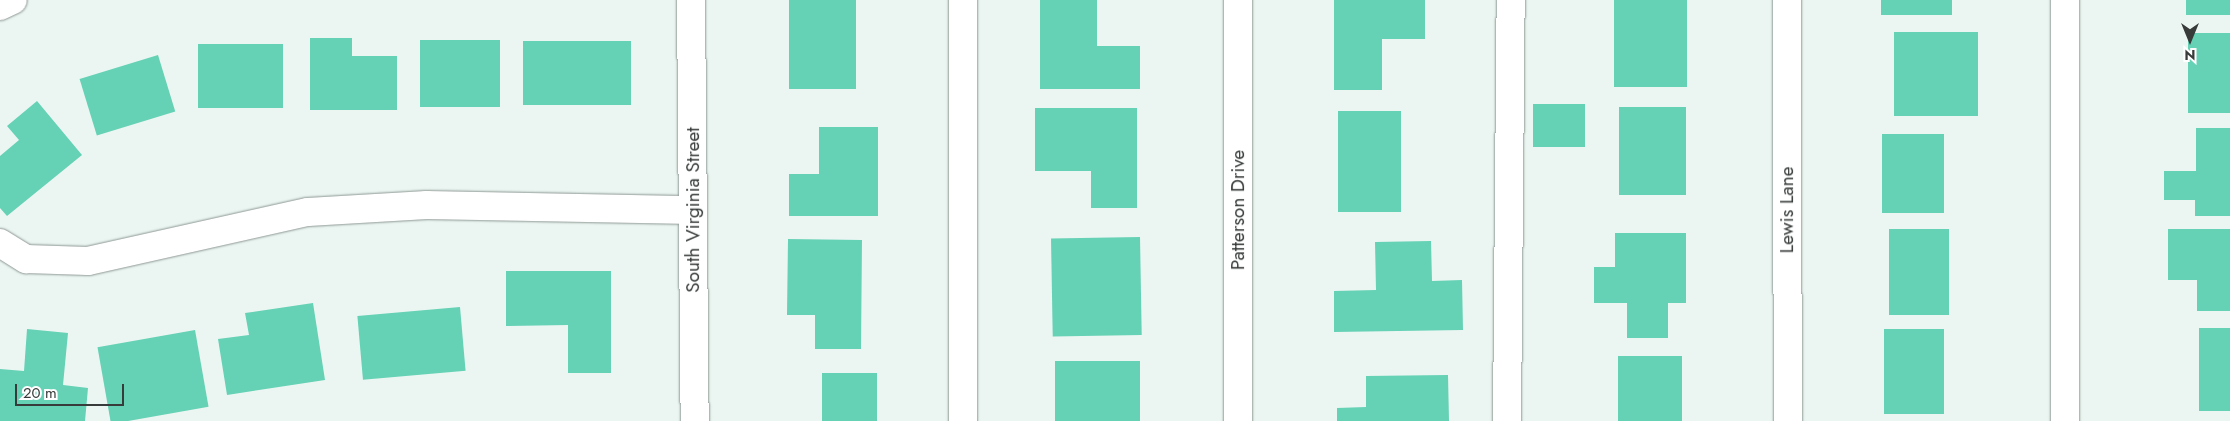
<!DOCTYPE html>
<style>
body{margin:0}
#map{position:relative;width:2230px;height:421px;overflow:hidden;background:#ebf6f2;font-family:Jost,sans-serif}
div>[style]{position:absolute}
.building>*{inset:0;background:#65d1b5;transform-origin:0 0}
.roads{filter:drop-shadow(0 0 1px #8e9894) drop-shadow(0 0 1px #8e9894)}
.minor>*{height:28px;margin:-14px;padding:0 14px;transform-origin:14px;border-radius:14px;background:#fff}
span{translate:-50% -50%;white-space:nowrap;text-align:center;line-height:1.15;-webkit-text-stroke:4.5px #fff;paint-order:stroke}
.street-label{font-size:19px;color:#373b3a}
.north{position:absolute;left:2165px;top:15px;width:50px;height:50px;-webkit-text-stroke:4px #fff;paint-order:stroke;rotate:180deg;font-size:14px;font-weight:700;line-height:20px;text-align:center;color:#373b3a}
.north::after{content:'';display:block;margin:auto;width:18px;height:22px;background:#373b3a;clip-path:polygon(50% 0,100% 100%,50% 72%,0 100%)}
.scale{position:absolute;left:15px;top:384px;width:109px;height:22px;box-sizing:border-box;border:2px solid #373b3a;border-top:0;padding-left:6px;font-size:15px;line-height:18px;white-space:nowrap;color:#373b3a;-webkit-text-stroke:4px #fff;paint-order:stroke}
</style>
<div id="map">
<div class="building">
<div style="left:789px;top:0;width:67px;height:89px"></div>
<div style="clip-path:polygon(1040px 0,1097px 0,1097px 46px,1140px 46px,1140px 89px,1040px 89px)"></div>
<div style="clip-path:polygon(1334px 0,1425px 0,1425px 39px,1382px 39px,1382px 90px,1334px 90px)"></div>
<div style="left:1614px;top:0;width:73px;height:87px"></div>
<div style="left:1881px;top:0;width:71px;height:15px"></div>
<div style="left:2186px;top:0;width:44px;height:15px"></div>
<div style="left:1894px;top:32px;width:84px;height:84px"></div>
<div style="left:2188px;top:33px;width:42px;height:80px"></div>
<div style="clip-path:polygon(310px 38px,352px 38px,352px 56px,397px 56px,397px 110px,310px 110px)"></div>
<div style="left:420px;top:40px;width:80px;height:67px"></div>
<div style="left:523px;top:41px;width:108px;height:64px"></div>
<div style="left:198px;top:44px;width:85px;height:64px"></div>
<div style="left:158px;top:55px;width:59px;height:82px;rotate:73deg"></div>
<div style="clip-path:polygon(37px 101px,82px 155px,7px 216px,0 208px,0 156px,19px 140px,7px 126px)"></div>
<div style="left:1533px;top:104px;width:52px;height:43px"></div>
<div style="left:1619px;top:107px;width:67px;height:88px"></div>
<div style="clip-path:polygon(1035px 108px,1137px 108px,1137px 208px,1091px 208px,1091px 171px,1035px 171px)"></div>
<div style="left:1338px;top:111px;width:63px;height:101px"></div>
<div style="clip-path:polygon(819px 127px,878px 127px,878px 216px,789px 216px,789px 174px,819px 174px)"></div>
<div style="clip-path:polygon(2196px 128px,2230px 128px,2230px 216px,2195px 216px,2195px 200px,2164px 200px,2164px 171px,2196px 171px)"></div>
<div style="left:1882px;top:134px;width:62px;height:79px"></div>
<div style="left:1889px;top:229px;width:60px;height:86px"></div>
<div style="clip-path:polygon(2168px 229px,2230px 229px,2230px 311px,2197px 311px,2197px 280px,2168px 280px)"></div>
<div style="clip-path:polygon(1615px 233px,1686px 233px,1686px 303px,1668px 303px,1668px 338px,1627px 338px,1627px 303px,1594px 303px,1594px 267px,1615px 267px)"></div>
<div style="left:1140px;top:237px;width:98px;height:89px;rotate:89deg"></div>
<div style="clip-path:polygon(788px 239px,862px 240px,861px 349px,815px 349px,815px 315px,787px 315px)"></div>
<div style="clip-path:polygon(1431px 241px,1432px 281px,1462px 280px,1463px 330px,1334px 332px,1334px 291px,1376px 290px,1375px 242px)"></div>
<div style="clip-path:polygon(506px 271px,611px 271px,611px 373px,568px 373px,568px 325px,506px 326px)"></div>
<div style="clip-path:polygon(313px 303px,325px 380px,227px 395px,218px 339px,249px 335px,245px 313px)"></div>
<div style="left:460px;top:307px;width:64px;height:103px;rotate:85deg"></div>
<div style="left:2199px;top:328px;width:31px;height:83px"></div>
<div style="clip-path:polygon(27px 329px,68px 333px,63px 385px,88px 388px,85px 421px,0 421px,0 369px,24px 371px)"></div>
<div style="left:1884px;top:329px;width:60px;height:85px"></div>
<div style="left:195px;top:330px;width:78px;height:99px;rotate:80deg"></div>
<div style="left:1618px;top:356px;width:64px;height:65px"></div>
<div style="left:1055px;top:361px;width:85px;height:60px"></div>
<div style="left:822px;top:373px;width:55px;height:48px"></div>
<div style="clip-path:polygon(1448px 375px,1449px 421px,1337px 421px,1337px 408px,1366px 407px,1366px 376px)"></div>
</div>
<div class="roads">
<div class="minor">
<div style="left:691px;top:0;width:421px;rotate:89.5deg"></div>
<div style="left:963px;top:0;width:421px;rotate:90deg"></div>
<div style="left:1238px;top:0;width:421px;rotate:90deg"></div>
<div style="left:1787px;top:0;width:421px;rotate:89.9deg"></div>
<div style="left:2065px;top:0;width:421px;rotate:90deg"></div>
<div style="left:0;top:6px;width:14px;rotate:-25deg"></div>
<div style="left:0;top:243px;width:31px;rotate:32deg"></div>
<div style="left:26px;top:259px;width:62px;rotate:1.8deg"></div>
<div style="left:88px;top:261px;width:225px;rotate:-12.6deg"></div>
<div style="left:308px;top:212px;width:119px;rotate:-3.4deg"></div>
<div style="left:427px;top:205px;width:266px;rotate:1.1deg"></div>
<div style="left:1507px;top:421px;width:421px;rotate:-89.5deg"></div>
</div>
</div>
<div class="street-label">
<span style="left:693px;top:210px;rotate:-90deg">South Virginia Street</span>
<span style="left:1238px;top:210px;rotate:-90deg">Patterson Drive</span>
<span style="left:1787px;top:210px;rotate:-90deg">Lewis Lane</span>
</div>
<div class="north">N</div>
<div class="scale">20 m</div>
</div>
